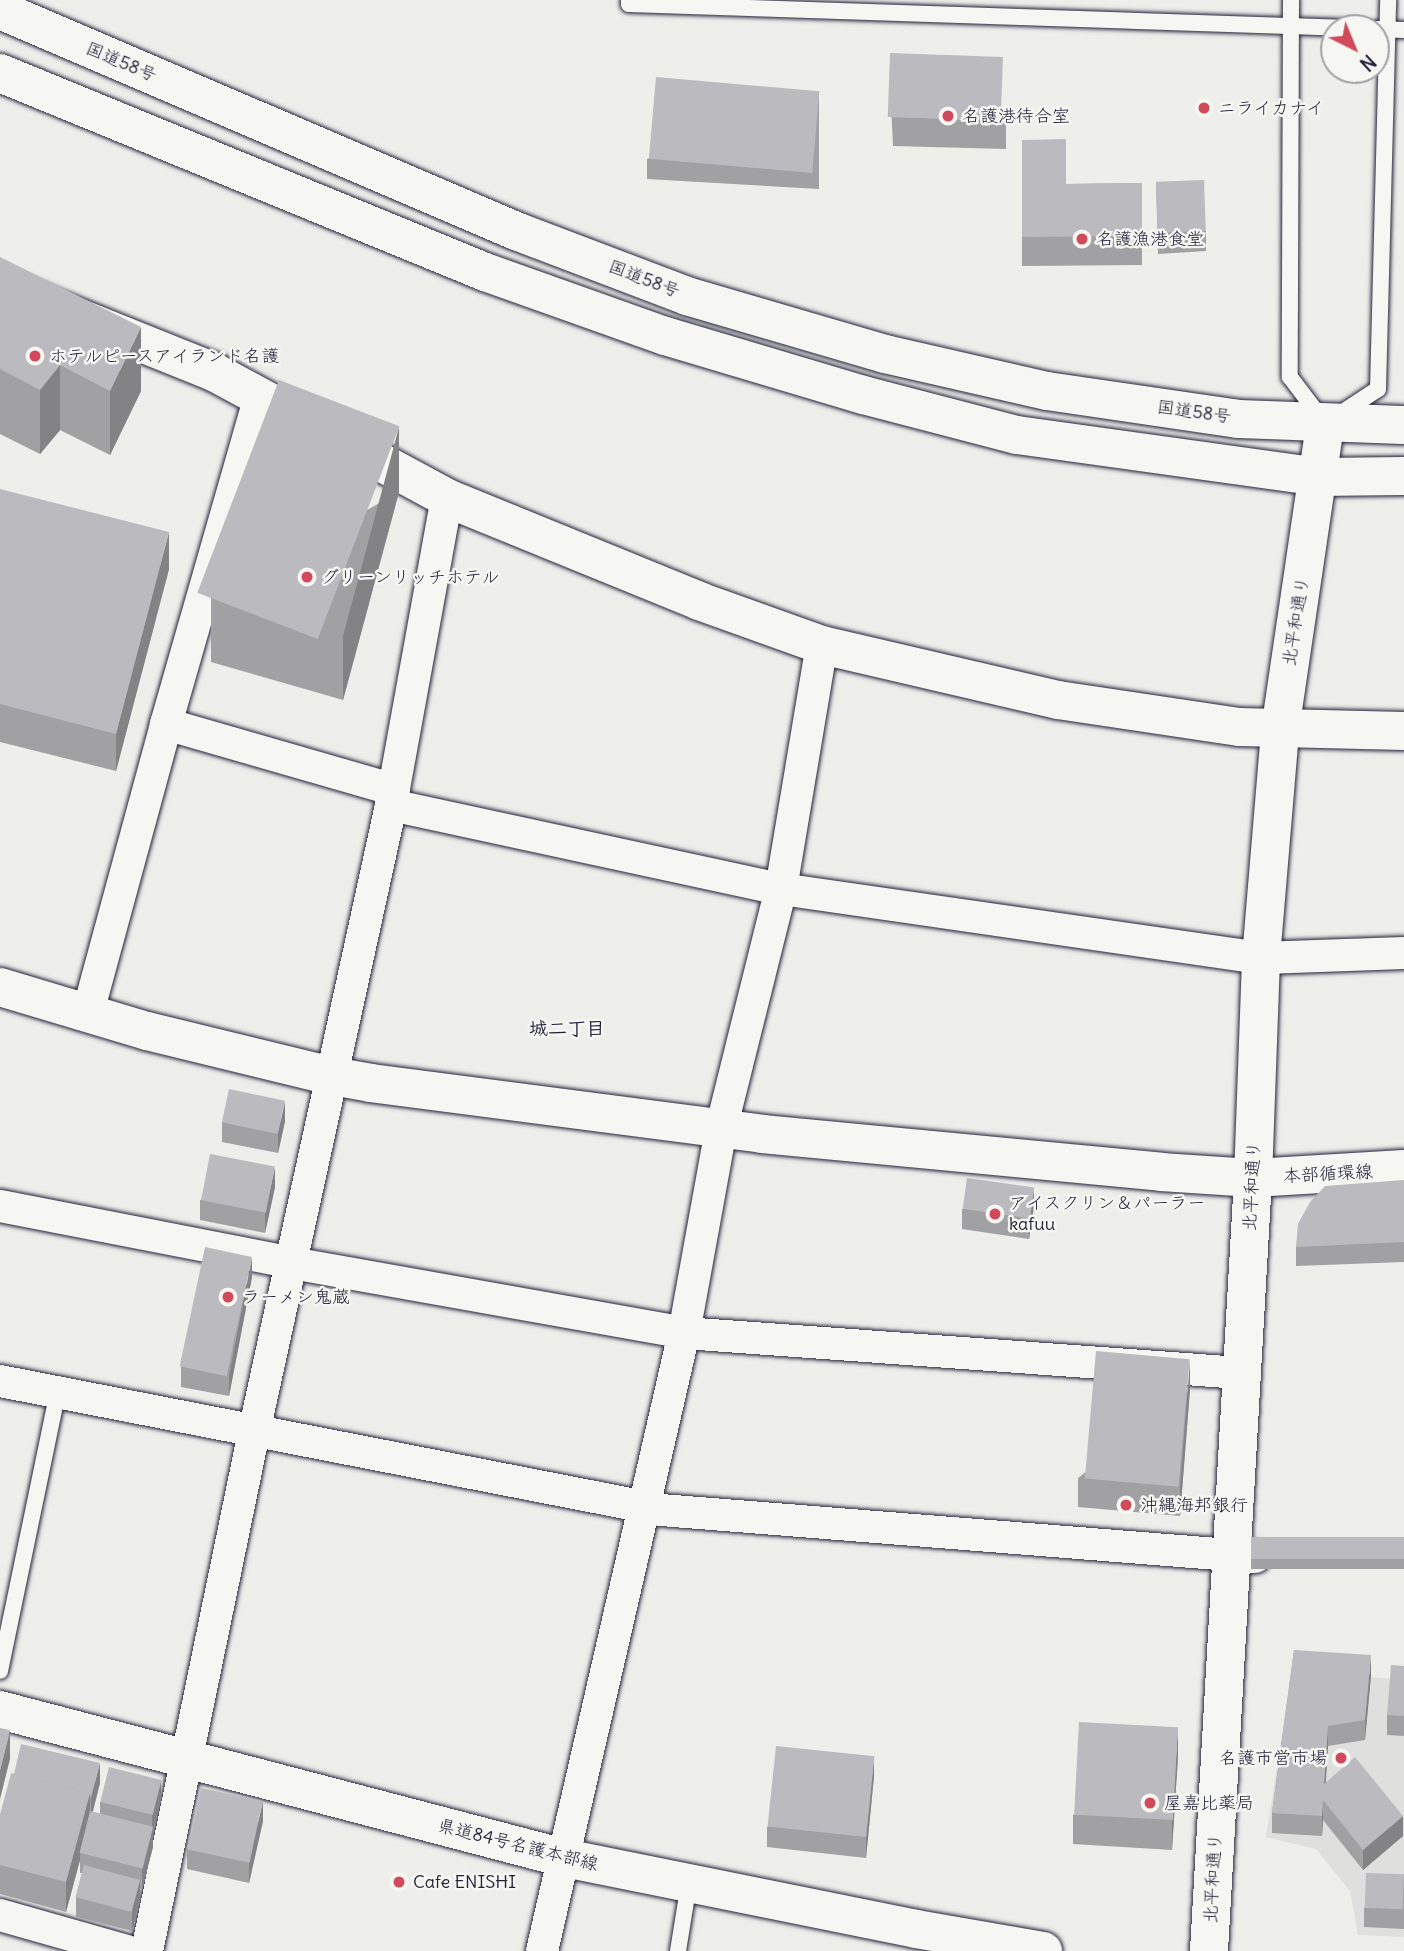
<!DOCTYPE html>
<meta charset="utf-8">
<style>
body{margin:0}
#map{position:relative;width:1404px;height:1951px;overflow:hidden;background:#eeeeeb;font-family:Delius,"Klee One",sans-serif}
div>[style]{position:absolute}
.built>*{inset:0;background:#dfdfde}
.roads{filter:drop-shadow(0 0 2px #22223b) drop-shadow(0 0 2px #22223b)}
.lane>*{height:16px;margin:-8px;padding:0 8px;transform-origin:8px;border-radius:8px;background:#f6f6f2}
.street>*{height:32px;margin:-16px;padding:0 16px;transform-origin:16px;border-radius:16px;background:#f6f6f2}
.secondary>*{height:38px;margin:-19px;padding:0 19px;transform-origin:19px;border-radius:19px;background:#f6f6f2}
.primary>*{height:38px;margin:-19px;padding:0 19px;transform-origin:19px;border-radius:19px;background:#f6f6f2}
.highway>*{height:38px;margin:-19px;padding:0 19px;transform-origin:19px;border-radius:19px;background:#f6f6f2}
.wall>*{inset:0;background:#a1a1a4;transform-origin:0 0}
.shaded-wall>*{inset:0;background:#838386}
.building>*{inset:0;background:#bbbbbf;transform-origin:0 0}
.dots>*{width:19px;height:19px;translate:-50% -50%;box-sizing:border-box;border:4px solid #f6f6f2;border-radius:50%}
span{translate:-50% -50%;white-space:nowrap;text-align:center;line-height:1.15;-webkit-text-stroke:5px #f6f6f2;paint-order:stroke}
.street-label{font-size:18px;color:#22223b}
.poi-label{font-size:18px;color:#22223b}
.left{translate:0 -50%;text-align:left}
.right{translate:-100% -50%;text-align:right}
.neighbourhood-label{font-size:19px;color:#22223b;font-weight:700}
.north{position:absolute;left:1320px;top:14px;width:70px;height:70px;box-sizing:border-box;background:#f6f6f2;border:2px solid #a1a1a9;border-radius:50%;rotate:137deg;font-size:19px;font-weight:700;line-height:28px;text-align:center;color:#22223b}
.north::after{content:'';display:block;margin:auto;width:24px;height:32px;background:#d1495b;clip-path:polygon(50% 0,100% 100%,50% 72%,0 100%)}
</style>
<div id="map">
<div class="built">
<div style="clip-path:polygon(1292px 1670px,1404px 1680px,1404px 1937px,1358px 1935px,1350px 1891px,1316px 1849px,1266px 1837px)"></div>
</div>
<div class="roads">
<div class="lane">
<div style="left:629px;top:0;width:4px;rotate:90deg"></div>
<div style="left:629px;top:4px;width:720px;rotate:1.91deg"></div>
<div style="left:1291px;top:0;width:377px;rotate:90.2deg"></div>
<div style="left:1290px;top:377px;width:51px;rotate:52.9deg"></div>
<div style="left:1376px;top:29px;width:28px;rotate:2deg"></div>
<div style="left:1337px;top:416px;width:49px;rotate:-33.4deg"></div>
<div style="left:1378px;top:389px;width:389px;rotate:-88.5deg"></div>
<div style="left:0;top:1671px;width:285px;rotate:-78.3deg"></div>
<div style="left:678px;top:1951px;width:69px;rotate:-80.8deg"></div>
</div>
<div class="street">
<div style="left:166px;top:724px;width:237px;rotate:16.1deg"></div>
<div style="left:391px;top:805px;width:399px;rotate:12.2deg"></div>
<div style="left:781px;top:889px;width:485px;rotate:8.2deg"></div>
<div style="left:1261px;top:958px;width:143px;rotate:-2deg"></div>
<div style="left:88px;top:1012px;width:298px;rotate:-74.8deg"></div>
<div style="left:166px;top:724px;width:338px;rotate:-74deg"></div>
<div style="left:0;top:1206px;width:298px;rotate:11deg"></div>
<div style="left:292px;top:1263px;width:398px;rotate:10.1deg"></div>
<div style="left:684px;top:1333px;width:558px;rotate:4.11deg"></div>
<div style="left:0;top:1381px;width:673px;rotate:11.04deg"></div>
<div style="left:661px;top:1510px;width:596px;rotate:4.52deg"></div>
<div style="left:0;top:1915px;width:132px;rotate:15.8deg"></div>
<div style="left:147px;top:1951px;width:530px;rotate:-78.35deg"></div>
<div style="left:254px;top:1432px;width:642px;rotate:-77.67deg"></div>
<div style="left:391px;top:805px;width:312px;rotate:-79.7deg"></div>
<div style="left:542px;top:1951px;width:634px;rotate:-77.06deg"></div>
<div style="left:684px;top:1333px;width:207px;rotate:-79.7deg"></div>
<div style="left:721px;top:1129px;width:247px;rotate:-76deg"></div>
<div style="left:781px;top:889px;width:247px;rotate:-80.5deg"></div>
</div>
<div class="secondary">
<div style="left:0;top:286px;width:231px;rotate:21.9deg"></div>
<div style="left:214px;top:372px;width:265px;rotate:28.4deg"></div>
<div style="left:447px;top:498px;width:272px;rotate:22.2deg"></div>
<div style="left:699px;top:601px;width:131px;rotate:19.7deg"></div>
<div style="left:822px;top:645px;width:242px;rotate:13.1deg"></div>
<div style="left:1058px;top:700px;width:183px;rotate:8.5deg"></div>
<div style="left:1239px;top:727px;width:165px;rotate:1.4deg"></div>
<div style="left:0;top:987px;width:153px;rotate:16.7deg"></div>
<div style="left:147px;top:1031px;width:190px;rotate:13.7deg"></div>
<div style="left:332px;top:1076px;width:40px;rotate:10deg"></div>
<div style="left:371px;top:1083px;width:394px;rotate:7.4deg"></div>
<div style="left:762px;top:1134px;width:401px;rotate:5.4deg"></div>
<div style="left:1161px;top:1172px;width:92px;rotate:3.7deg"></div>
</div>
<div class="primary">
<div style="left:1253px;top:1178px;width:151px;rotate:-3.4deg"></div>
<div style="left:0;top:1710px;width:583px;rotate:14.7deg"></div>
<div style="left:564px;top:1858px;width:359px;rotate:11.4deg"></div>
<div style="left:916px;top:1929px;width:129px;rotate:9.8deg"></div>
<div style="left:1209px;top:1951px;width:774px;rotate:-86.74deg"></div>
<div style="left:1253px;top:1178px;width:220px;rotate:-87.9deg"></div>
<div style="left:1261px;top:958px;width:229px;rotate:-85.2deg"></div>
<div style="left:1280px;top:730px;width:309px;rotate:-81.6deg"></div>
</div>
<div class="highway">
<div style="left:0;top:10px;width:561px;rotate:23.19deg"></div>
<div style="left:516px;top:231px;width:183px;rotate:20.8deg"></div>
<div style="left:687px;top:296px;width:206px;rotate:16.3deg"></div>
<div style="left:885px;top:354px;width:166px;rotate:12.9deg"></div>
<div style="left:1047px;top:391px;width:193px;rotate:8.3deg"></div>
<div style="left:1238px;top:419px;width:166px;rotate:2.1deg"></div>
<div style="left:0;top:73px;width:524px;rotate:22.31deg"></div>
<div style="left:485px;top:272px;width:191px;rotate:19.6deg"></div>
<div style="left:665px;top:336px;width:207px;rotate:16.6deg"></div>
<div style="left:863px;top:395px;width:159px;rotate:14.6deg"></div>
<div style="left:1017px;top:435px;width:304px;rotate:7.9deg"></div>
<div style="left:1318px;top:477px;width:86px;rotate:-0.7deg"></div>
</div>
</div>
<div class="wall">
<div style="clip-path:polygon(890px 53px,1006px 119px,1006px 149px,893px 146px,890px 82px)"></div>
<div style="clip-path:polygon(819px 92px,819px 189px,647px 179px,647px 159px)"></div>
<div style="clip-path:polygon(1022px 140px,1066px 184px,1142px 183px,1142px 265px,1022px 266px)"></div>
<div style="clip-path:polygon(1156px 182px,1206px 231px,1206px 251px,1158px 254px)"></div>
<div style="clip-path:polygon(0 257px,141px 391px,110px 455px,60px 430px,40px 454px,0 434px)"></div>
<div style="clip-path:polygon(0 489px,169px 569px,116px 771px,0 742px)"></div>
<div style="clip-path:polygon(399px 492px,343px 700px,211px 662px,211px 598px)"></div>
<div style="clip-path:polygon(285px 1121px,278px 1153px,222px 1142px,222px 1122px)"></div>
<div style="clip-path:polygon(1404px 1180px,1404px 1262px,1296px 1266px,1296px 1247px)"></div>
<div style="clip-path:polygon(275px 1187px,265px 1233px,200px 1220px,200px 1200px)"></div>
<div style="clip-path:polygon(1034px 1207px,1029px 1239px,962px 1229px,962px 1209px)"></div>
<div style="clip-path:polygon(252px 1277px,229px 1396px,181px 1387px,181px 1367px)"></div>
<div style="clip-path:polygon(1190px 1389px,1180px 1516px,1078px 1507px,1078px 1478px)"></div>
<div style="left:1404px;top:1537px;width:32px;height:153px;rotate:90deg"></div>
<div style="clip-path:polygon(1294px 1650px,1371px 1675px,1365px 1740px,1328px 1746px,1326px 1783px,1403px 1836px,1363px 1870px,1323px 1820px,1322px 1836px,1272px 1833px,1272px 1813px)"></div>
<div style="clip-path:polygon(1404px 1666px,1404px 1736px,1387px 1735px,1387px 1715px)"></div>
<div style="clip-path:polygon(1178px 1756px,1172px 1850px,1073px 1844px,1073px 1815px)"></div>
<div style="clip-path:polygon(14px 1774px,100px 1783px,93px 1812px,100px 1814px,100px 1802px,161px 1799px,153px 1831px,153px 1847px,142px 1889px,140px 1888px,140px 1900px,132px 1931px,76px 1917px,76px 1897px,82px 1873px,80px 1873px,80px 1860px,66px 1912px,0 1894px,0 1815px)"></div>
<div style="clip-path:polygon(874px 1776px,866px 1858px,767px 1847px,767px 1827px)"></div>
<div style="clip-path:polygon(263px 1821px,249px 1883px,187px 1869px,187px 1849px)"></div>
<div style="clip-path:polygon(1404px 1874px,1404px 1929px,1364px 1927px,1364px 1908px)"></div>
</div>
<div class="shaded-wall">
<div style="clip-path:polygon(141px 327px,141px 391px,110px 455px,110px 391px)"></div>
<div style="clip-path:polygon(60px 365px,60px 430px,40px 454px,40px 390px)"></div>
<div style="clip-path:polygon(399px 427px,399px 492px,343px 700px,343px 636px)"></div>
<div style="clip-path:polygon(169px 532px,169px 569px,116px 771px,116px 734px)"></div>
<div style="clip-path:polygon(285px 1101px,285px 1121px,278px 1153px,278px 1134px)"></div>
<div style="clip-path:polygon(275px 1167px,275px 1187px,265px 1233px,265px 1213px)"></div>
<div style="clip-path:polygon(1034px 1187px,1034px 1207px,1029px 1239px,1029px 1219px)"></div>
<div style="clip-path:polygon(252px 1257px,252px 1277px,229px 1396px,229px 1376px)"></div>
<div style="clip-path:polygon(1190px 1360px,1190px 1389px,1180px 1516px,1180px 1487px)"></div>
<div style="clip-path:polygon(1371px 1655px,1371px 1675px,1365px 1740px,1365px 1720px)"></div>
<div style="clip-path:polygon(1328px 1726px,1328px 1746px,1324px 1804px,1324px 1784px)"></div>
<div style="clip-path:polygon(1178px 1727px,1178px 1756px,1172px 1850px,1172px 1821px)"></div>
<div style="clip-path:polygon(10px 1730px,10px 1759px,0 1799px,0 1770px)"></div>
<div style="clip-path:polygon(874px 1756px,874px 1776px,866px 1858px,866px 1838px)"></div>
<div style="clip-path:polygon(100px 1763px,100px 1783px,91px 1817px,91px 1797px)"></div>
<div style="clip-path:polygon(161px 1780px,161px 1799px,153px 1831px,153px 1847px,142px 1889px,142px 1869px,152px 1831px,152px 1815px)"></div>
<div style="clip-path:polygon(90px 1793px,90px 1822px,80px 1853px,80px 1860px,66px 1912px,66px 1882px)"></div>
<div style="clip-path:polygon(1323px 1800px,1323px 1820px,1322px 1836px,1322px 1816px)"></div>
<div style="clip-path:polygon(263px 1801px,263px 1821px,249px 1883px,249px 1863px)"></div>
<div style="clip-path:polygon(1403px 1816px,1403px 1836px,1363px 1870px,1363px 1850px)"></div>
<div style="clip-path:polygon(140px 1880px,140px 1900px,132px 1931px,132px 1911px)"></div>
</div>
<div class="building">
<div style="left:890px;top:53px;width:113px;height:64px;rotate:2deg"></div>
<div style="left:656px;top:77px;width:164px;height:82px;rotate:5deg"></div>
<div style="clip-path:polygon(1066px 139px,1066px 184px,1142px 183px,1142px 236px,1022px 237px,1022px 140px)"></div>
<div style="left:1204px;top:180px;width:51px;height:48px;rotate:88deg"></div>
<div style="clip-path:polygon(0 257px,141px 327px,110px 391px,60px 365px,40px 390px,0 369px)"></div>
<div style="left:279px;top:380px;width:129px;height:228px;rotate:21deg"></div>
<div style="clip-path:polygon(0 489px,169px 532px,116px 734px,0 704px)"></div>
<div style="left:229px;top:1089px;width:57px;height:34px;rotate:12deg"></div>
<div style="left:210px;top:1154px;width:66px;height:47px;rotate:11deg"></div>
<div style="left:967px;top:1178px;width:68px;height:31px;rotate:8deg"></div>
<div style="clip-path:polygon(1404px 1180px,1404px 1242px,1296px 1247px,1298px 1224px,1310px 1202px,1325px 1186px)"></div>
<div style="left:205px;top:1247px;width:48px;height:122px;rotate:12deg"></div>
<div style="left:1096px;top:1351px;width:94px;height:128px;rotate:5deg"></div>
<div style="left:1404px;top:1537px;width:22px;height:153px;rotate:90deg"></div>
<div style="clip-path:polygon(1294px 1650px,1371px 1655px,1365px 1720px,1328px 1726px,1324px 1784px,1355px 1757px,1403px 1816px,1363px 1850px,1323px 1800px,1322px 1816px,1272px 1813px)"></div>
<div style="clip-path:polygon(1391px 1665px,1404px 1666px,1404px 1716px,1387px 1715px)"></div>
<div style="left:1079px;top:1722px;width:99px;height:93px;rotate:3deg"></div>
<div style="clip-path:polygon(0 1728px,10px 1730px,0 1770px)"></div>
<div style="clip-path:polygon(21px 1744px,100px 1763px,91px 1797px,90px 1797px,90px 1793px,14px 1774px)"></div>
<div style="left:776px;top:1746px;width:99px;height:81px;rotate:6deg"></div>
<div style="left:109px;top:1767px;width:54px;height:36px;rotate:14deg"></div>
<div style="clip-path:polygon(11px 1773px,90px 1793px,66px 1882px,0 1865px,0 1815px)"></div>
<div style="left:201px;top:1788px;width:63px;height:63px;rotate:12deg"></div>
<div style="left:90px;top:1811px;width:65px;height:43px;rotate:14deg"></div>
<div style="left:84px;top:1865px;width:58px;height:33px;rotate:15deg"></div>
<div style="left:1366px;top:1873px;width:38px;height:35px;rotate:2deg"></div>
</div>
<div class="dots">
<div style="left:1204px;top:108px;background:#d1495b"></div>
<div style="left:948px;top:116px;background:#d1495b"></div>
<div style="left:1082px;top:239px;background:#d1495b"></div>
<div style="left:35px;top:356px;background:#d1495b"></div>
<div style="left:307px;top:577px;background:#d1495b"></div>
<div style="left:995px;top:1214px;background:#d1495b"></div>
<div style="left:228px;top:1297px;background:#d1495b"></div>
<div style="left:1126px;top:1505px;background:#d1495b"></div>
<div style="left:1341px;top:1758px;background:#d1495b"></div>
<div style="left:1150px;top:1803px;background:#d1495b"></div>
<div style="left:399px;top:1882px;background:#d1495b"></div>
</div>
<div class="street-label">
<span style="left:121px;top:62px;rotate:23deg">国道58号</span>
<span style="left:644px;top:279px;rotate:21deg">国道58号</span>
<span style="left:1194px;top:412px;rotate:8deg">国道58号</span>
<span style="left:1296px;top:621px;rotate:-81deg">北平和通り</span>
<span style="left:1328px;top:1174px;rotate:-3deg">本部循環線</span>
<span style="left:1252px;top:1186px;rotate:-87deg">北平和通り</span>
<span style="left:518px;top:1845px;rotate:14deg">県道84号名護本部線</span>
<span style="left:1213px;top:1878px;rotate:-87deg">北平和通り</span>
</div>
<div class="poi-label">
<span class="left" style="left:1218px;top:108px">ニライカナイ</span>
<span class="left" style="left:962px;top:116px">名護港待合室</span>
<span class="left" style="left:1096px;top:239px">名護漁港食堂</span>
<span class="left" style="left:49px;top:356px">ホテルピースアイランド名護</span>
<span class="left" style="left:321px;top:577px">グリーンリッチホテル</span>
<span class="left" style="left:1009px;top:1214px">アイスクリン＆パーラー<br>kafuu</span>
<span class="left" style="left:242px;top:1297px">ラーメン鬼蔵</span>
<span class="left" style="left:1140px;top:1505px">沖縄海邦銀行</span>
<span class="right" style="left:1327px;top:1758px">名護市営市場</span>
<span class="left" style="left:1164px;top:1803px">屋嘉比薬局</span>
<span class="left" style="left:413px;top:1882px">Cafe ENISHI</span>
</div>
<div class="neighbourhood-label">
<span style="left:567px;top:1029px">城二丁目</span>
</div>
<div class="north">N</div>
</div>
